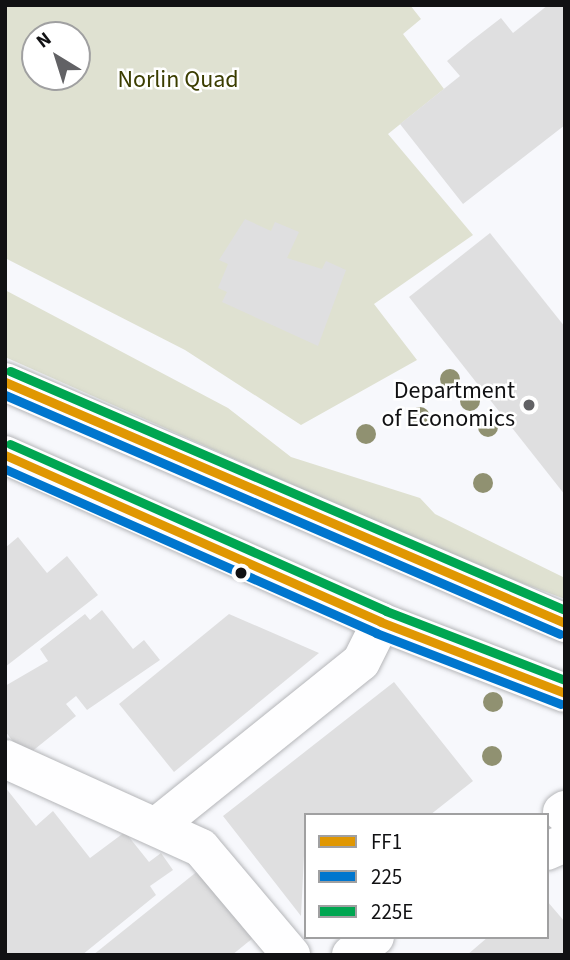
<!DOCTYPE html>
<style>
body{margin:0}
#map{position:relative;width:570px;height:960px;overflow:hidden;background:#f7f8fc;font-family:"Source Sans 3",sans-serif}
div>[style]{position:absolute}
.green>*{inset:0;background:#dfe1d1}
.building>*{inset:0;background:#dfdfe0}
.roads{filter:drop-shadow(0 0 2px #b5b6b9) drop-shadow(0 0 2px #b5b6b9)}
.minor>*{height:38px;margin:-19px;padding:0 19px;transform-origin:19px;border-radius:19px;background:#fefeff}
.major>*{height:38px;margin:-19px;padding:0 19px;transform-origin:19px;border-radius:19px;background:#fefeff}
.bus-1>*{height:9px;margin:-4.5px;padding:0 4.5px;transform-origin:4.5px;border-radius:4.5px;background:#e09702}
.bus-2>*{height:9px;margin:-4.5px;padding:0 4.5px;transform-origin:4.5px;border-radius:4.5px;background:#0076ce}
.bus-3>*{height:9px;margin:-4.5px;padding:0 4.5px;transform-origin:4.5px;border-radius:4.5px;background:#00a651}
.trees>*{width:20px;height:20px;margin:-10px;border-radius:50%;background:#909171}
.dots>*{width:19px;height:19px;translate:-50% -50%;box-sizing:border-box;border:4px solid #fff;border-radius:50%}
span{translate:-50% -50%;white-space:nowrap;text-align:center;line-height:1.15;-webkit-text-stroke:5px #fff;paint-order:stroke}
.park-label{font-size:24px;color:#3b3d00}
.poi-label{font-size:24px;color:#111113}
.right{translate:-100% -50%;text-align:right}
.frame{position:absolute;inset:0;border:7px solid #111113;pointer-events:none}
.legend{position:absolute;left:304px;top:813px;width:245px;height:126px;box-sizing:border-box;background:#fff;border:2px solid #a0a0a1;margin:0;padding:9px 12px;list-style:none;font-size:21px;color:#111113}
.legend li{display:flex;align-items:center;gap:14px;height:35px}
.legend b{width:35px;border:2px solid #a0a0a1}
.north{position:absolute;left:21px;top:21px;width:70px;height:70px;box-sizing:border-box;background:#fff;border:2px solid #a0a0a1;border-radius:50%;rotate:322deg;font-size:19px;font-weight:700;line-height:28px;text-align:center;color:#111113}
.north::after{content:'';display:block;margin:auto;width:24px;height:32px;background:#626265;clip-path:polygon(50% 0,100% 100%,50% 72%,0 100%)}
</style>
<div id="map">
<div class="green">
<div style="clip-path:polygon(evenodd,5px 5px,410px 5px,421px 19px,403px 34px,444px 89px,388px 134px,473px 235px,374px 304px,417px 360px,301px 425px,185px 350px,5px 258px,5px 5px,35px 35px,77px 35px,77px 77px,35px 77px,35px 35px)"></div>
<div style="clip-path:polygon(5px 290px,228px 408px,291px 457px,420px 498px,435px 514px,565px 578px,565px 599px,471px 564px,5px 357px)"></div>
</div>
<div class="building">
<div style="clip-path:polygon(548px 5px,565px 5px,565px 125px,463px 204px,400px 124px,460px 76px,447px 61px,470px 42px,501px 18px,513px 33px)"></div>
<div style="clip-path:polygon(245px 219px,271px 231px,275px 222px,299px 232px,287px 258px,322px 269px,326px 261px,346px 270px,318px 346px,222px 302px,227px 292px,218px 288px,228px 264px,219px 260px)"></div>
<div style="clip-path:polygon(490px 233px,565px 327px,565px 495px,409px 297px)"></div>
<div style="clip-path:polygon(18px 537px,47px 573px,67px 556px,98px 595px,5px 667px,5px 548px)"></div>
<div style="clip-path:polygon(102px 610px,133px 649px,144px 640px,160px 660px,87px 710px,76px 696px,66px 704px,76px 716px,25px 757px,5px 731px,5px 686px,48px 661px,40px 649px,85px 614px,90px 620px)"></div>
<div style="clip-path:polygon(229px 614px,319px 653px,174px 772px,119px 704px)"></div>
<div style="clip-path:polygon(394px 682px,473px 781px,430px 815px,306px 815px,301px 916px,223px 816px)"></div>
<div style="clip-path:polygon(5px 787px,36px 826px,53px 811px,90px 858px,125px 832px,149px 862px,161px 853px,173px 870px,150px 886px,156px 895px,82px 955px,5px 955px)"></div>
<div style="clip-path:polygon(199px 870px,253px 938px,232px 955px,93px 955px)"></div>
<div style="clip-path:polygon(547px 901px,565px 922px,565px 955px,467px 955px,488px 937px,547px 937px)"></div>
</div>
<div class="roads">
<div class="minor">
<div style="left:5px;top:759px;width:215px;rotate:24.4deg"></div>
<div style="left:201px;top:848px;width:140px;rotate:49.9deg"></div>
<div style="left:158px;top:825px;width:260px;rotate:-38.8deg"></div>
<div style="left:361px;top:662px;width:45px;rotate:-63.4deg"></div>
<div style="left:547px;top:851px;width:20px;rotate:-24deg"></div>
<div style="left:351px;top:955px;width:30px;rotate:-37deg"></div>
</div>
<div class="major">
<div style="left:5px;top:382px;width:610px;rotate:23.28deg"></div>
<div style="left:5px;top:455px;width:411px;rotate:23.9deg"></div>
<div style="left:381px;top:622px;width:197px;rotate:21.1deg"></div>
<div style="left:562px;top:812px;width:4px;rotate:-34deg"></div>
</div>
</div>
<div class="bus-1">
<div style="left:5px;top:382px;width:610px;rotate:23.28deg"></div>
<div style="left:5px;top:455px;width:411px;rotate:23.9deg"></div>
<div style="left:381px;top:622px;width:197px;rotate:21.1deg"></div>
</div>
<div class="bus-2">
<div style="left:5px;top:395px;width:604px;rotate:23.3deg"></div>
<div style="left:5px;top:469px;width:406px;rotate:23.8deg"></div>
<div style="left:376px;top:633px;width:198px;rotate:21deg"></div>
</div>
<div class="bus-3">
<div style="left:10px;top:371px;width:604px;rotate:23.3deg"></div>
<div style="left:10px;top:444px;width:411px;rotate:23.9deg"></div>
<div style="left:386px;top:611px;width:192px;rotate:21.1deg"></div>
</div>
<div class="trees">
<div style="left:450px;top:379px"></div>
<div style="left:470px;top:401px"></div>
<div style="left:420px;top:417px"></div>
<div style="left:488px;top:427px"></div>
<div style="left:366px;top:434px"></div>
<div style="left:483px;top:483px"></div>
<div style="left:493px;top:702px"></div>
<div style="left:492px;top:756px"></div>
</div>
<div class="dots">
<div style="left:529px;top:405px;background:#626265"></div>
<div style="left:241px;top:573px;background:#111113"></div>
</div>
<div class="park-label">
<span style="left:178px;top:80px">Norlin Quad</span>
</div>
<div class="poi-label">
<span class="right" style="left:515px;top:405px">Department<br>of Economics</span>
</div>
<div class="frame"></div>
<ul class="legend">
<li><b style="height:9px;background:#e09702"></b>FF1</li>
<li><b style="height:9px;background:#0076ce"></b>225</li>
<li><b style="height:9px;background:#00a651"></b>225E</li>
</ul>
<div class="north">N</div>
</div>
